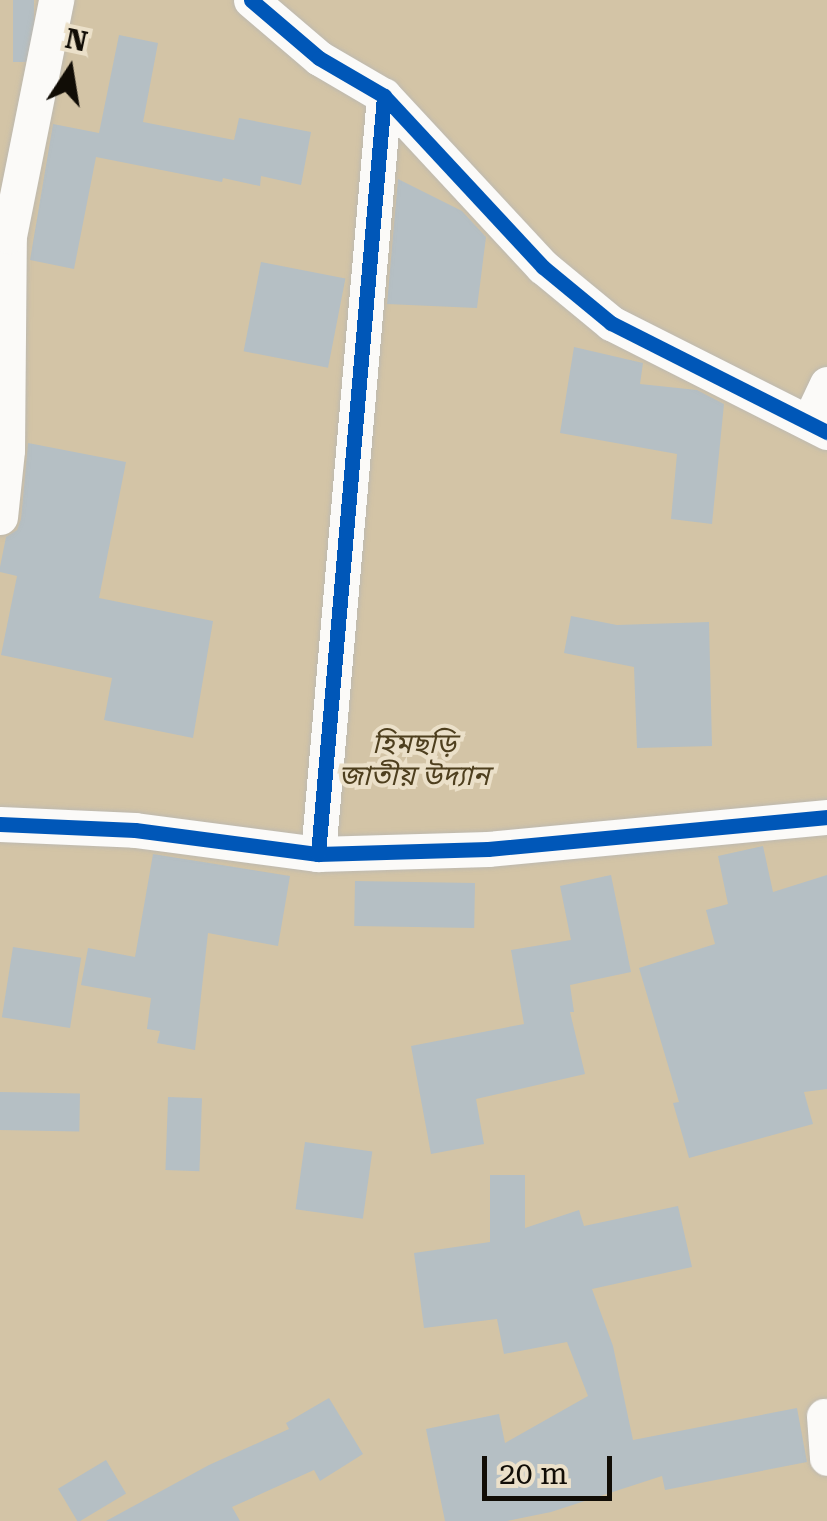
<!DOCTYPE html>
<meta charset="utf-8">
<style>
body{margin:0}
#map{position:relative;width:827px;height:1521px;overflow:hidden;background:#e3ddd1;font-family:"Roboto Serif","Noto Sans Bengali",serif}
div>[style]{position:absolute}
.green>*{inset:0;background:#d3c4a6;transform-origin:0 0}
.building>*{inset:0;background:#b5bfc4;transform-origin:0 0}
.roads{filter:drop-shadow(0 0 2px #bdb9b0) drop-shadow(0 0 2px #bdb9b0)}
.minor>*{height:35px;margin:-17.5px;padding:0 17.5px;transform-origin:17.5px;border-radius:17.5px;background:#fbfaf8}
.cycleway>*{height:15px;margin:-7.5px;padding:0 7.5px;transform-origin:7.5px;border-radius:7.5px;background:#0057b8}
span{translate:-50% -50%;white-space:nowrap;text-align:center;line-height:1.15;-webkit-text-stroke:8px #ebe0c9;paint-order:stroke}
.park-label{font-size:28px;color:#4e3f1e;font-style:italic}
.north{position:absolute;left:20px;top:20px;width:100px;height:100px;-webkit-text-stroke:8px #ebe0c9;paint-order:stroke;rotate:12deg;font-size:28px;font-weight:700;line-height:40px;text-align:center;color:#110d06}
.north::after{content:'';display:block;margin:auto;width:35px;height:45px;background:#110d06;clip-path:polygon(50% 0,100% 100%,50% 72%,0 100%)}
.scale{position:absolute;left:482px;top:1456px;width:130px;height:45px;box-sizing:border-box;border:5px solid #110d06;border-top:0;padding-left:12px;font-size:30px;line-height:35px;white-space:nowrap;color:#110d06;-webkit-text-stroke:8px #ebe0c9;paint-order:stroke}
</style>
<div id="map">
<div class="green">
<div style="left:0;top:0;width:827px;height:1521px"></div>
</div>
<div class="building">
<div style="left:13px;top:0;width:21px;height:62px"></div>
<div style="clip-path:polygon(119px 35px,158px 43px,143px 122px,234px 140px,239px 118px,311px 132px,301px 185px,261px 176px,260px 186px,223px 178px,222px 182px,96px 157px,74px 269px,30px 260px,53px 124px,99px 133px)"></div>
<div style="clip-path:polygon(398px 179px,462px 211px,486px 237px,477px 308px,387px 304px)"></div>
<div style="left:261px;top:262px;width:86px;height:91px;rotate:11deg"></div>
<div style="clip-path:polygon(574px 347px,643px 363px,640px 384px,697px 390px,724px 404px,712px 524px,671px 519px,677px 454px,560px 433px)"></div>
<div style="clip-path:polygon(28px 443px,126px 462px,99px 598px,213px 621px,193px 738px,104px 720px,112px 678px,1px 655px,17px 576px,0 572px,0 567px,6px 537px,17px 530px,21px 519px)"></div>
<div style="clip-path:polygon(571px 616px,617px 625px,709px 622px,712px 746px,637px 748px,634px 667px,564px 653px)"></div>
<div style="clip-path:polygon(763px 846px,773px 892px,827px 875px,827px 1089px,804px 1092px,813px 1124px,689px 1158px,673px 1103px,679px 1102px,639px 968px,715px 944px,706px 910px,728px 904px,718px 856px)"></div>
<div style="clip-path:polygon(153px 854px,290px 876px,278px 946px,208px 933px,195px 1050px,157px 1043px,160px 1031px,147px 1029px,151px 998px,81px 985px,88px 948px,135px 957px)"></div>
<div style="clip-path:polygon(611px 875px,631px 972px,570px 985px,574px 1012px,570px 1012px,585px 1074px,476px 1099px,484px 1144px,431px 1154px,411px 1046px,524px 1024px,511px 950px,571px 940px,560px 886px)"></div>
<div style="left:355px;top:881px;width:120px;height:45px;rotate:1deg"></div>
<div style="left:13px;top:947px;width:69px;height:71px;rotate:9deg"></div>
<div style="left:0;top:1092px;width:80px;height:38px;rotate:1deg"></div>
<div style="left:168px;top:1097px;width:34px;height:73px;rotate:2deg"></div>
<div style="left:305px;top:1142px;width:68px;height:68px;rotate:8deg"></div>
<div style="clip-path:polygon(490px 1175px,525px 1175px,525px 1228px,579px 1210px,584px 1226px,678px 1206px,692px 1267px,592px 1289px,613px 1346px,633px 1440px,797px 1408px,807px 1462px,665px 1490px,662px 1476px,551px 1512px,507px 1521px,445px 1521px,426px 1429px,499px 1414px,505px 1443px,588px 1396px,567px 1342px,504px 1354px,497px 1319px,424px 1328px,414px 1253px,490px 1242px)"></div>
<div style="clip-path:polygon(329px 1398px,363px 1454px,320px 1481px,314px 1470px,232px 1507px,240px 1521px,106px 1521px,209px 1465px,289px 1429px,286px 1423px)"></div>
<div style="left:106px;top:1460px;width:39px;height:56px;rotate:59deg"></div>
</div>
<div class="roads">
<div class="minor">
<div style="left:251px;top:0;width:89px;rotate:40.5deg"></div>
<div style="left:319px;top:58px;width:75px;rotate:30.3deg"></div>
<div style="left:384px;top:96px;width:233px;rotate:47.1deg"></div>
<div style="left:543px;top:267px;width:88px;rotate:39.5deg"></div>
<div style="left:611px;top:323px;width:242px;rotate:26.8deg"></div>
<div style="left:809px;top:422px;width:42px;rotate:-64.7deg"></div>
<div style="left:0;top:517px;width:67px;rotate:-84deg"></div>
<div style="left:7px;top:450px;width:214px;rotate:-89.5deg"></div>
<div style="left:9px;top:236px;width:241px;rotate:-78.7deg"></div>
<div style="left:0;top:824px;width:135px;rotate:2.5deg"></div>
<div style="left:135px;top:830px;width:185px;rotate:7.5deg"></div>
<div style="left:318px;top:854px;width:170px;rotate:-1.7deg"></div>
<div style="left:488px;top:849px;width:341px;rotate:-5.4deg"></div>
<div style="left:318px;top:854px;width:761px;rotate:-85.02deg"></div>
<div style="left:824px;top:1416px;width:42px;rotate:85.9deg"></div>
</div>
</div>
<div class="cycleway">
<div style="left:251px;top:0;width:89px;rotate:40.5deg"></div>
<div style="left:319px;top:58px;width:75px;rotate:30.3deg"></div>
<div style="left:384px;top:96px;width:233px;rotate:47.1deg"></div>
<div style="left:543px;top:267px;width:88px;rotate:39.5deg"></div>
<div style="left:611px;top:323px;width:242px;rotate:26.8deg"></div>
<div style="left:0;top:824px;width:135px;rotate:2.5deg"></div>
<div style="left:135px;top:830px;width:185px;rotate:7.5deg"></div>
<div style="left:318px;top:854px;width:170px;rotate:-1.7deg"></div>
<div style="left:488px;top:849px;width:341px;rotate:-5.4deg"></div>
<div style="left:318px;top:854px;width:761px;rotate:-85.02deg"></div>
</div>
<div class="park-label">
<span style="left:414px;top:760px">হিমছড়ি<br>জাতীয় উদ্যান</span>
</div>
<div class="north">N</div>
<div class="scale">20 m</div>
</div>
